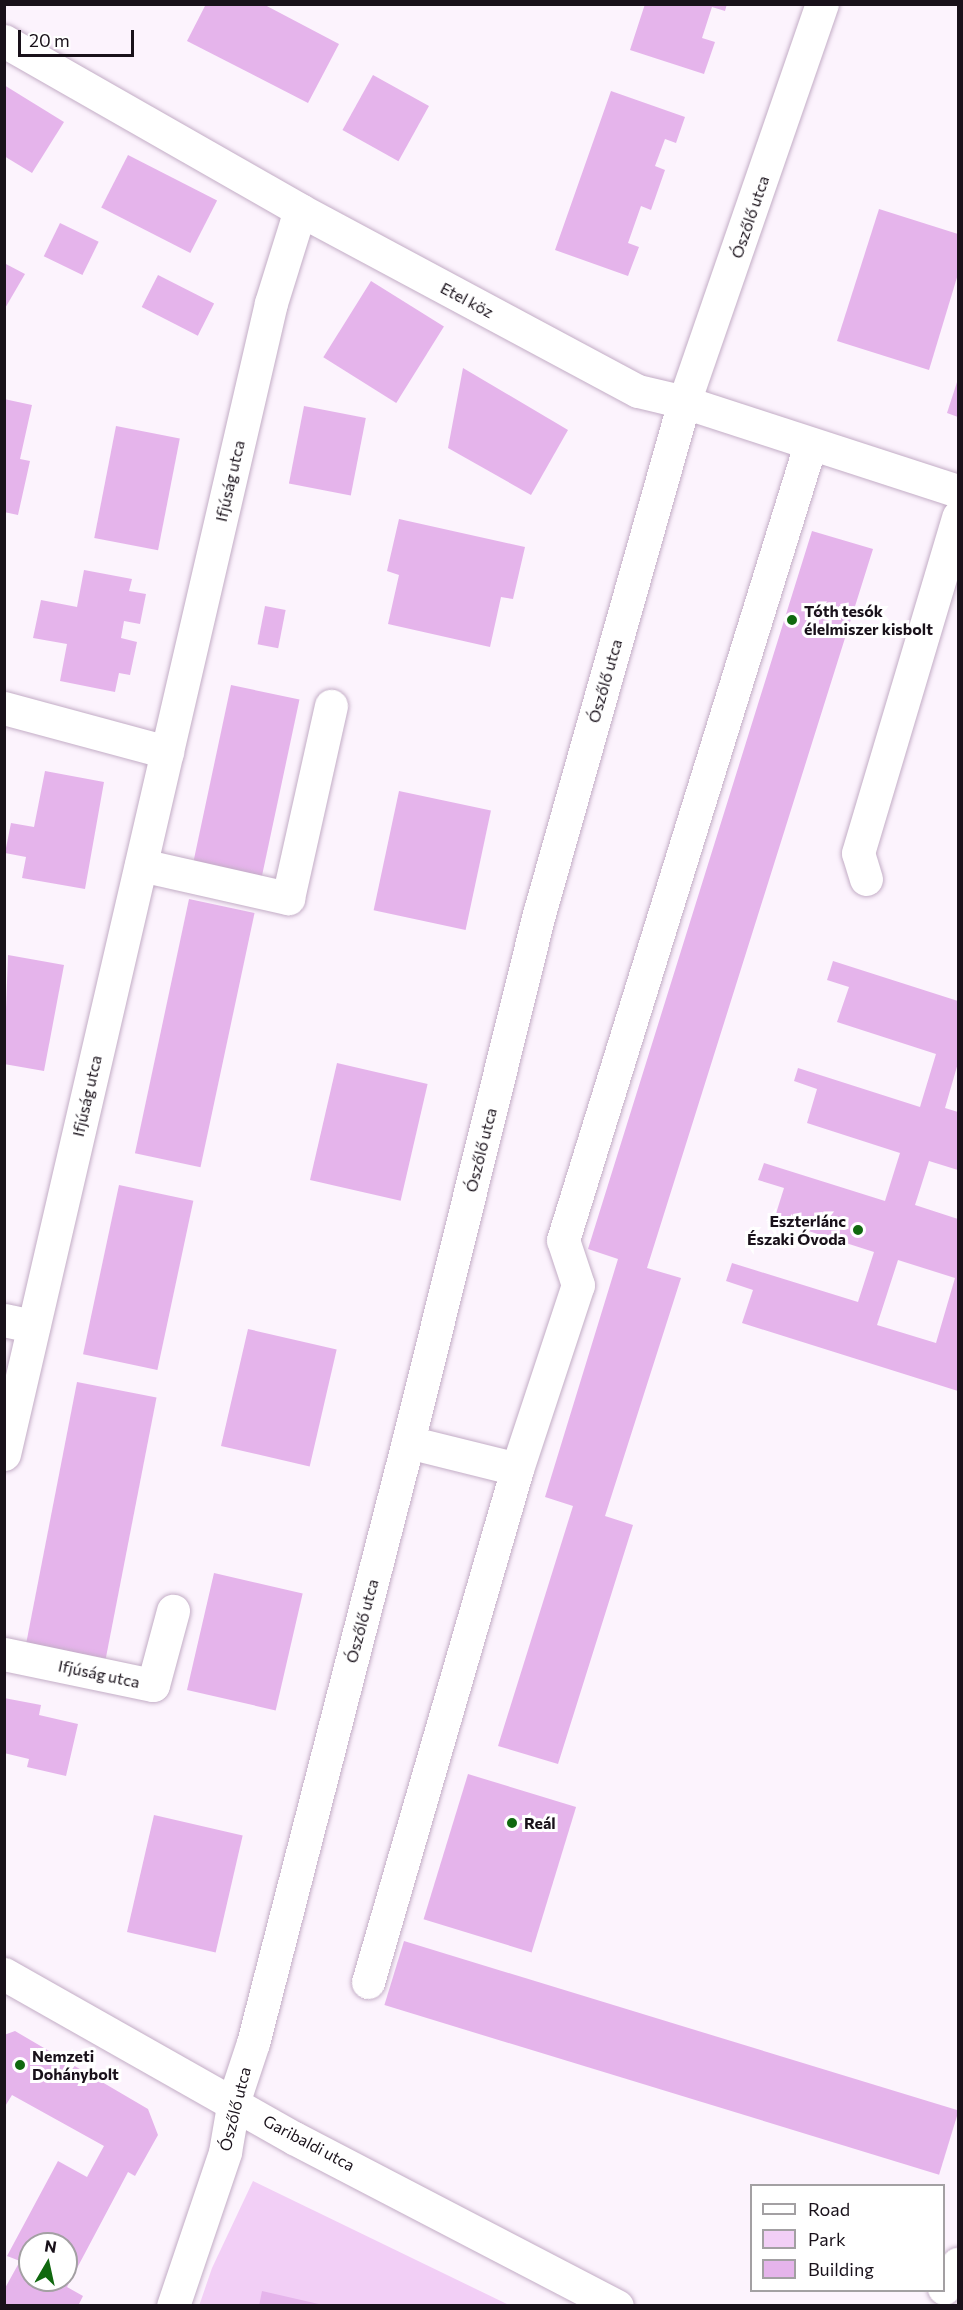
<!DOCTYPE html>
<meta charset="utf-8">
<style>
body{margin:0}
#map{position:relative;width:963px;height:2310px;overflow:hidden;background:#fcf3fd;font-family:Commissioner,sans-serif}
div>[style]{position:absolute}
.green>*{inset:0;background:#f2cff6}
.building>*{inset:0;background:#e5b4eb;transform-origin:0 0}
.roads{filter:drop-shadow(0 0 2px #c3adc6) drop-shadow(0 0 2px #c3adc6)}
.minor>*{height:33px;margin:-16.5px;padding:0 16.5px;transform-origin:16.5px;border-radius:16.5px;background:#fff}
.dots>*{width:16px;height:16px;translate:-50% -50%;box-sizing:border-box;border:3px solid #fff;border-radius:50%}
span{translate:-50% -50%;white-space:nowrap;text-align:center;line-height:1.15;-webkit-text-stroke:6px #fff;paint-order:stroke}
.street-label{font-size:16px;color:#19111a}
.poi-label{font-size:16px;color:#19111a;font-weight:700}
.left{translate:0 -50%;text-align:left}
.right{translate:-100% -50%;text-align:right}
.frame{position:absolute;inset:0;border:6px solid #19111a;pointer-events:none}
.legend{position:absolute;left:750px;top:2184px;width:195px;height:108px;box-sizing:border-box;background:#fff;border:2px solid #a3a0a3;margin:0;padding:8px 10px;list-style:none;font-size:18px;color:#19111a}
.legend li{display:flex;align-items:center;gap:12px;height:30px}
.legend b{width:30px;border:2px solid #a3a0a3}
.north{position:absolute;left:18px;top:2232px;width:60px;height:60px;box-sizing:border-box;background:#fff;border:2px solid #a3a0a3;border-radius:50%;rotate:9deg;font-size:16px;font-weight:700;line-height:24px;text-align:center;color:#19111a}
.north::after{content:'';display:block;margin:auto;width:21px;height:27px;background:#10680f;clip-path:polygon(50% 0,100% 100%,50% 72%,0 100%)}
.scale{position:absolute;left:18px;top:30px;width:116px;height:27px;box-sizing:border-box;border:3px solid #19111a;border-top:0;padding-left:8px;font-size:18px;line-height:21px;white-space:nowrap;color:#19111a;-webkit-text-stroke:4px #fff;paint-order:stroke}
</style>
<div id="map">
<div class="green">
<div style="clip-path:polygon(253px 2181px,509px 2305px,199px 2306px,212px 2268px)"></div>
</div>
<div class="building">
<div style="clip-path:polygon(206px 4px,263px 4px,339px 44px,308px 103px,187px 41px)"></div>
<div style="clip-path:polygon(645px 4px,727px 4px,725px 11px,712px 7px,702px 38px,715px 42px,704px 74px,630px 50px)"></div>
<div style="left:373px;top:75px;width:64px;height:63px;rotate:29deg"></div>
<div style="clip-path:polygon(4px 85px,64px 122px,32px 173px,4px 156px)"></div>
<div style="clip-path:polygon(611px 91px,685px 117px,676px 143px,665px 139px,655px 166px,665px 170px,651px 210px,641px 206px,628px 243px,639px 247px,628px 276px,555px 250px)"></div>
<div style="left:128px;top:155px;width:100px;height:59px;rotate:27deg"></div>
<div style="clip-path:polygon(879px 209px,958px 234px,958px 274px,929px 370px,837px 341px)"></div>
<div style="left:60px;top:223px;width:43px;height:37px;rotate:26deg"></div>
<div style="clip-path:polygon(4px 263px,25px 274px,4px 310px)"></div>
<div style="left:158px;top:275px;width:63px;height:36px;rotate:27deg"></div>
<div style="left:371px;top:281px;width:86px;height:90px;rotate:32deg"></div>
<div style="clip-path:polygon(463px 368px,568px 430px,531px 495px,448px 448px)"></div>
<div style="clip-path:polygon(958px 379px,958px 417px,947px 413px)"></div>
<div style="clip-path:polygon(4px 399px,32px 405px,20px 459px,30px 461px,18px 515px,4px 512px)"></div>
<div style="left:304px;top:406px;width:63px;height:79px;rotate:11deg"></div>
<div style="left:116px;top:426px;width:65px;height:114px;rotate:11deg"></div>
<div style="clip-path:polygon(399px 519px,525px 547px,513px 599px,501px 597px,490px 647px,388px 624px,399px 575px,387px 571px)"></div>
<div style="clip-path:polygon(812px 531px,873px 549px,647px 1268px,681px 1278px,605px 1516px,633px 1525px,558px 1764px,498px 1746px,573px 1506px,545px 1497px,618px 1259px,588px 1249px)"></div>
<div style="clip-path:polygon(84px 570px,132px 579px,129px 591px,146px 594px,140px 624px,124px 621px,121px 638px,137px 642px,130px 675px,119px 673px,115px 692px,60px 681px,67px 644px,33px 638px,41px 600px,77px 607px)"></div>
<div style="left:265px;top:606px;width:21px;height:39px;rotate:11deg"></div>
<div style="left:231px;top:685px;width:70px;height:182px;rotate:12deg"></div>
<div style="clip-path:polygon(45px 771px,104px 782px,85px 889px,22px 878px,26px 857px,5px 853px,11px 823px,34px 827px)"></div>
<div style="left:399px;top:791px;width:94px;height:122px;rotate:12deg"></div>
<div style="left:189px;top:899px;width:67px;height:260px;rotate:12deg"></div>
<div style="clip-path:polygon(8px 955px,64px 965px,44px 1071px,4px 1064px)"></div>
<div style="clip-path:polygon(evenodd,833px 961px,958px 1001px,958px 1063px,945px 1108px,958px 1112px,958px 1170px,929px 1161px,915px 1205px,958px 1219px,958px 1391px,742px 1323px,753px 1290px,726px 1281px,732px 1263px,858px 1302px,874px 1252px,774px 1220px,784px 1188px,758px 1180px,764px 1163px,885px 1201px,900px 1153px,807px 1123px,817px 1089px,794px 1081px,798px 1068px,920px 1107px,936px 1054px,837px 1022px,849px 987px,827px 980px,833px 961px,898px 1260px,955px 1278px,936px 1343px,877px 1325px,898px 1260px)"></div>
<div style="left:337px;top:1063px;width:93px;height:120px;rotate:13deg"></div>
<div style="left:119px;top:1185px;width:76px;height:173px;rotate:12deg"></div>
<div style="left:248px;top:1329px;width:91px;height:120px;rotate:13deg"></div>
<div style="left:77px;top:1382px;width:81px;height:266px;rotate:11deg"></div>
<div style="left:214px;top:1573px;width:91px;height:120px;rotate:13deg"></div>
<div style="clip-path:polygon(4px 1698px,41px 1705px,39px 1715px,78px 1724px,66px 1776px,27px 1767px,29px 1759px,4px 1753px)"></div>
<div style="left:468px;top:1774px;width:113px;height:152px;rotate:17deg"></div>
<div style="left:154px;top:1815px;width:91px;height:120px;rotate:13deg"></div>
<div style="left:404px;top:1941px;width:580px;height:67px;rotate:17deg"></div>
<div style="clip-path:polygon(evenodd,15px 2031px,148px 2109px,158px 2135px,135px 2176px,128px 2172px,67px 2287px,83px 2296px,78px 2306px,4px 2306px,4px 2290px,20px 2261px,7px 2256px,58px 2161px,87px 2177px,104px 2146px,12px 2095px,4px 2108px,4px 2035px,15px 2031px,30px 2244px,66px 2244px,66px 2280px,30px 2280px,30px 2244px)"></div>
<div style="clip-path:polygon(262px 2291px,323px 2305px,323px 2306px,259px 2306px)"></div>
</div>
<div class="roads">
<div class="minor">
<div style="left:4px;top:41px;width:341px;rotate:29.7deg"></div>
<div style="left:300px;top:210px;width:383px;rotate:28.2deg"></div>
<div style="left:638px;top:391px;width:47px;rotate:13.4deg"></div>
<div style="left:684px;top:402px;width:288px;rotate:18deg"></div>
<div style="left:4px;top:708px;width:169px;rotate:15.1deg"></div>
<div style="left:141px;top:865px;width:151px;rotate:12.7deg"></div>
<div style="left:288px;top:898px;width:197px;rotate:-77.4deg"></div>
<div style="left:866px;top:879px;width:27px;rotate:-107deg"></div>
<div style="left:858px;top:853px;width:351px;rotate:-73.4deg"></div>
<div style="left:4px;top:1320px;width:30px;rotate:12deg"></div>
<div style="left:408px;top:1442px;width:112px;rotate:13.9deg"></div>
<div style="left:517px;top:1469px;width:194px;rotate:-71.7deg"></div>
<div style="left:578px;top:1285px;width:47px;rotate:-108.4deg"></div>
<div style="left:563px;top:1240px;width:832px;rotate:-72.74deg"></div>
<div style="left:4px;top:1454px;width:1182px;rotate:-76.94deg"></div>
<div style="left:271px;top:303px;width:97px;rotate:-72.7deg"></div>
<div style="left:4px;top:1654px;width:152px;rotate:11.8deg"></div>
<div style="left:153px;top:1685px;width:77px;rotate:-74.9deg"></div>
<div style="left:4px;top:1974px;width:333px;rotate:29.5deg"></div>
<div style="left:294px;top:2138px;width:364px;rotate:27.5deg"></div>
<div style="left:368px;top:1982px;width:534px;rotate:-73.8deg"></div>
<div style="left:944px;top:2288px;width:28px;rotate:-60deg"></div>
<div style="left:173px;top:2306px;width:163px;rotate:-71.3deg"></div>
<div style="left:225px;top:2152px;width:53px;rotate:-80.2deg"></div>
<div style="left:234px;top:2100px;width:60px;rotate:-71.6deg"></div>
<div style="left:253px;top:2043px;width:621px;rotate:-75.54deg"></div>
<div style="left:408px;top:1442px;width:544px;rotate:-76.07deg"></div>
<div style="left:539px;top:914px;width:532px;rotate:-74.19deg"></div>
<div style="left:684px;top:402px;width:421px;rotate:-70.9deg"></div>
</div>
</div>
<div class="dots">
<div style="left:792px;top:620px;background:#10680f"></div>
<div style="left:858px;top:1230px;background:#10680f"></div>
<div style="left:512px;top:1823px;background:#10680f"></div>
<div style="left:20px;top:2065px;background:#10680f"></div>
</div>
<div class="street-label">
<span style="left:750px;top:217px;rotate:-71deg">Ószőlő utca</span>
<span style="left:467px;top:300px;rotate:28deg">Etel köz</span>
<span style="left:230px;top:481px;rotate:-77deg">Ifjúság utca</span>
<span style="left:605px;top:681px;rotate:-74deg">Ószőlő utca</span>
<span style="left:87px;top:1096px;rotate:-77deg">Ifjúság utca</span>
<span style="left:481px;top:1150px;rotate:-76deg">Ószőlő utca</span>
<span style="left:362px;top:1621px;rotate:-75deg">Ószőlő utca</span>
<span style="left:99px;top:1674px;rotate:12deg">Ifjúság utca</span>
<span style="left:235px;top:2109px;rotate:-76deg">Ószőlő utca</span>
<span style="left:309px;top:2143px;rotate:28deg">Garibaldi utca</span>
</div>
<div class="poi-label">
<span class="left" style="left:804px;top:620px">Tóth tesók<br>élelmiszer kisbolt</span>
<span class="right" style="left:846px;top:1230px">Eszterlánc<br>Északi Óvoda</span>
<span class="left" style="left:524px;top:1823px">Reál</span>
<span class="left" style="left:32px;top:2065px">Nemzeti<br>Dohánybolt</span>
</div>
<div class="frame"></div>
<ul class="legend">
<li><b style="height:8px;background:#fff"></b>Road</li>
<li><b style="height:16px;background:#f2cff6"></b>Park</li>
<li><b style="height:16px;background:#e5b4eb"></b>Building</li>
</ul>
<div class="north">N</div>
<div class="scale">20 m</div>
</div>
